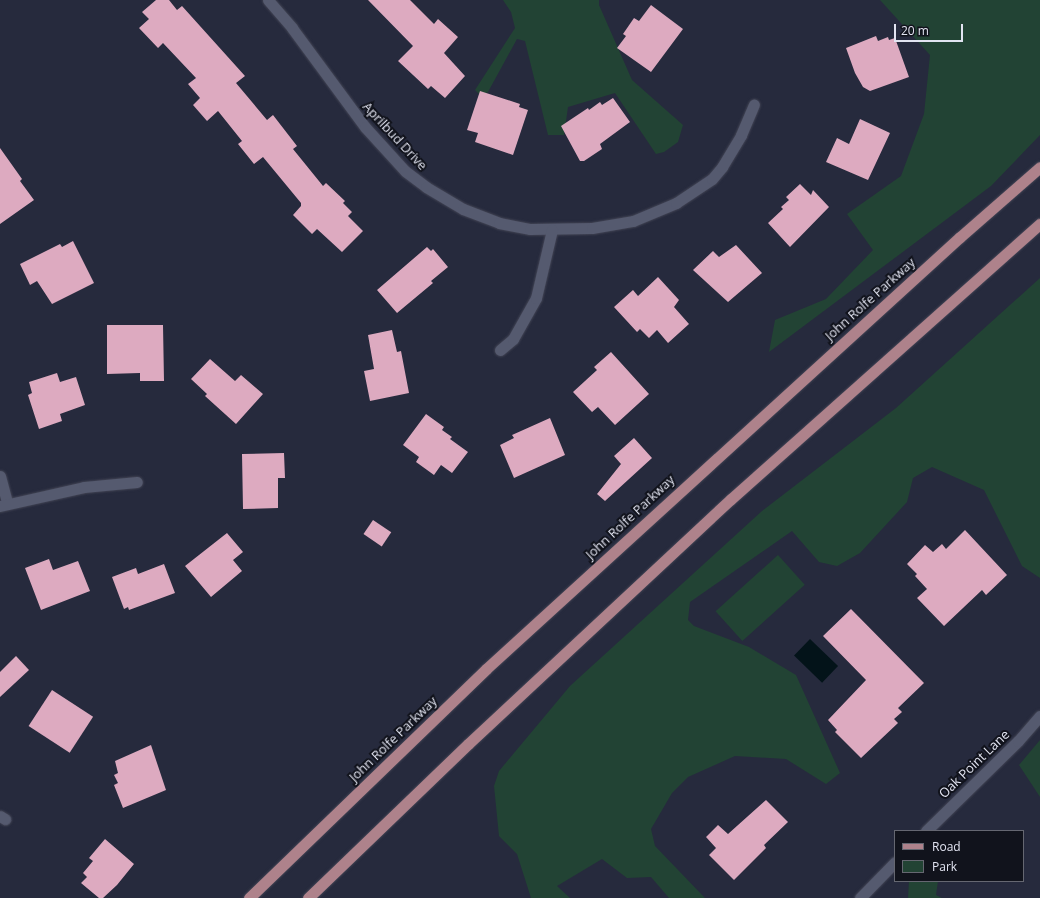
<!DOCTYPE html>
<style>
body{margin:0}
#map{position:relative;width:1040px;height:898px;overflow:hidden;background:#262a3d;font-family:"Open Sans",sans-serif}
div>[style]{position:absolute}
.green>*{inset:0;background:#224334;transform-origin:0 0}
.water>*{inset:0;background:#031319;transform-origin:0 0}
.building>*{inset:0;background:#ddaac0;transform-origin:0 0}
.roads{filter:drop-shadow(0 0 1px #424454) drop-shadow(0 0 1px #424454)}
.minor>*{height:11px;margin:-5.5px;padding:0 5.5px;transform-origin:5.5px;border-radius:5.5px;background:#555a6f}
.primary>*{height:11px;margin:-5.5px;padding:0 5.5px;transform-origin:5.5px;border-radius:5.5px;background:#ae828b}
span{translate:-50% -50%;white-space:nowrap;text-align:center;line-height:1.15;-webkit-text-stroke:4px #11131c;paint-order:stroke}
.street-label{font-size:13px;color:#e2e4f1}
.legend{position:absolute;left:894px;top:830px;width:130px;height:52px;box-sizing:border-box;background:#11131c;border:1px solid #656771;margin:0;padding:5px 7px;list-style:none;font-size:12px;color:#e2e4f1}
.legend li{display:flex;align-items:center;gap:8px;height:20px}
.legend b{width:20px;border:1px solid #656771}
.scale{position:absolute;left:894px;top:24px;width:69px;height:18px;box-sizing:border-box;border:2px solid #e2e4f1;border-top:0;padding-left:5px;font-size:12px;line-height:14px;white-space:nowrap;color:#e2e4f1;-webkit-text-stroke:3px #11131c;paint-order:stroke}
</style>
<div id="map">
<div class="green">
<div style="clip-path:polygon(503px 0,599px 0,599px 5px,632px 80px,683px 125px,678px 142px,664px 152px,656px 154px,615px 93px,568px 107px,564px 135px,548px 135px,525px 41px,517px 39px,488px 92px,481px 96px,475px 90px,515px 28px,511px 12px)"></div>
<div style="clip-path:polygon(880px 0,1040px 0,1040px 135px,991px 186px,769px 352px,775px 320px,826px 299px,873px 250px,847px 214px,901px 176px,924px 114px,930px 55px)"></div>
<div style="clip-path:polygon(1040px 278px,1040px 578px,1022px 566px,984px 490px,932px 467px,913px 478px,907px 502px,860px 553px,837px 566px,819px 562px,792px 531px,690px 602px,688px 620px,694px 626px,749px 647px,796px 675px,840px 773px,826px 784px,786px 759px,735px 756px,688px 777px,672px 793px,651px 829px,655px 846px,705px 898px,669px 898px,651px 877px,627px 878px,602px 859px,557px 886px,570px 898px,531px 898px,517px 854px,499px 836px,494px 786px,499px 771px,570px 686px,762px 511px,896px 408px)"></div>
<div style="left:778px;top:555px;width:40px;height:84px;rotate:48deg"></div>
<div style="clip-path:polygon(1040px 740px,1040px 797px,1019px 765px)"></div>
<div style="clip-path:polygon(909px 881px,938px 881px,936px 895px,942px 898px,908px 898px)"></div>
</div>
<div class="water">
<div style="left:810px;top:639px;width:39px;height:23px;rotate:44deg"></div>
</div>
<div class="building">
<div style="clip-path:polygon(156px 0,169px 0,177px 10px,182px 6px,245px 76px,236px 83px,267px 120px,273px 115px,297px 146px,293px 149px,323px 186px,326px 183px,345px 201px,343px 203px,352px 212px,348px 216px,363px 231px,342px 252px,317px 229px,312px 234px,293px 215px,301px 206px,301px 203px,263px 157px,254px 164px,238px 144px,242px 141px,218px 111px,207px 121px,193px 105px,200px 98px,188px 84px,196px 78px,163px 43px,158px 48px,139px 28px,149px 19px,142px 12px)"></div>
<div style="clip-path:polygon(368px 0,410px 0,434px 24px,438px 19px,458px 37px,444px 53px,465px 76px,445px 98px,431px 86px,428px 89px,398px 61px,413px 46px)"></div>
<div style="clip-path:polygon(651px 5px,683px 29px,651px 72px,617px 48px,626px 36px,623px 34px,634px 18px,639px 21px)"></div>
<div style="clip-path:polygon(876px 36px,878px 41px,888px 37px,889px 40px,895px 38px,909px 77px,870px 91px,863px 87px,855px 73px,846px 48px)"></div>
<div style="clip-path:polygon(480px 91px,520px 104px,519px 107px,528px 110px,513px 155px,475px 142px,478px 133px,467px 130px)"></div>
<div style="clip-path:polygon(613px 98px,630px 122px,600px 144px,602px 149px,584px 161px,580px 161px,561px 126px,588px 108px,589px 110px,600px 102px,602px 105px)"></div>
<div style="clip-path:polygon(860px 119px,890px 133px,868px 180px,826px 162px,837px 138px,849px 144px)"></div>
<div style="clip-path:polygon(0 148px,22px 179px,20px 181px,34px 200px,0 224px)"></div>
<div style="clip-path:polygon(800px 184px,811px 195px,813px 190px,829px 207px,790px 247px,768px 223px,783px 209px,781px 207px,789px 200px,786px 197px)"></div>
<div style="clip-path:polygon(73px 241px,94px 283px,52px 304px,37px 281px,30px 285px,20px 264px,60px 244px,62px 247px)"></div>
<div style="clip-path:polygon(736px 245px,762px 273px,728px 302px,693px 270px,713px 251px,719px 257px)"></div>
<div style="clip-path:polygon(427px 247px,431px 251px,433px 249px,448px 267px,431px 281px,433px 283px,397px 313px,377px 290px)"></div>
<div style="clip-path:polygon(658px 277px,679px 300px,674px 307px,689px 324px,668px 343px,657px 330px,649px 338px,640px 329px,637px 332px,614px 307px,633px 290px,638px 296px)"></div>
<div style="clip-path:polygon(107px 325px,163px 325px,164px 381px,140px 381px,140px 373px,107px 374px)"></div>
<div style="clip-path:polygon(392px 330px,397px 352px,401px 351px,409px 393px,370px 401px,364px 371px,374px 369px,368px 335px)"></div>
<div style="clip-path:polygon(611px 352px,649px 394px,615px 425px,598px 407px,592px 412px,573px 392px,597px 370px,594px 367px)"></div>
<div style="clip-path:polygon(210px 359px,235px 381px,241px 375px,263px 394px,236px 424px,205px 396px,207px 394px,191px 379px)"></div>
<div style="clip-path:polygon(57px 373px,60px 382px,76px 377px,85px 405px,60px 414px,62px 421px,39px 429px,28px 395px,32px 393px,29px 382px)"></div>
<div style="clip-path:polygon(426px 414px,444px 427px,442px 430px,452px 437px,450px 439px,468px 452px,452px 473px,441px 465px,434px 475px,416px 462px,419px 457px,403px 445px)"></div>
<div style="clip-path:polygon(550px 418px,565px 455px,514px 478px,500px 445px,514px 438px,512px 435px)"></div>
<div style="clip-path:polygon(634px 438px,652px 458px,605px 501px,597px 494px,621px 464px,614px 456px)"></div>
<div style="clip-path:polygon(284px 453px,285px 478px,278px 478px,278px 508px,243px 509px,242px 454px)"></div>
<div style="left:373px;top:520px;width:22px;height:17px;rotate:34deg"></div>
<div style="clip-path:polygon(965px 530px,1007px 575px,986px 595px,982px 590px,944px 626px,917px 598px,927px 589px,915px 576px,917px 574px,907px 564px,925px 545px,933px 552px,942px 544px,946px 549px)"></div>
<div style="clip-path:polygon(227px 533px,243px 552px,233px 560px,242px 571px,211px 597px,185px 566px)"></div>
<div style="clip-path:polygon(49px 559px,53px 570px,78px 561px,90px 591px,41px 610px,25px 568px)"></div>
<div style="clip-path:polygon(164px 564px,175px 593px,129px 610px,128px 607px,124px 609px,112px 577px,136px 568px,138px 574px)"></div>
<div style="clip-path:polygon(851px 609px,924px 683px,898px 708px,902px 712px,894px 719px,898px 723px,861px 758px,835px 732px,837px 730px,828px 720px,866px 680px,823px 636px)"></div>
<div style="clip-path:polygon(16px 656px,29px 670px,0 697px,0 672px)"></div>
<div style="left:52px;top:690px;width:49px;height:43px;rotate:33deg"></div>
<div style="clip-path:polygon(151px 745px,166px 790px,123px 808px,114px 785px,118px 783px,114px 775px,118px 773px,115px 761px)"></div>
<div style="clip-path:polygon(766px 800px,788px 822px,764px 845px,766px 848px,734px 880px,709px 855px,716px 848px,706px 837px,718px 825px,728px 834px)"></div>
<div style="clip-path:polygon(105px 839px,134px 864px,117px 885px,103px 898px,99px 898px,81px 883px,87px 877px,83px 873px,93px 861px,89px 858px)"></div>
</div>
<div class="roads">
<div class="minor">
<div style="left:268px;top:0;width:37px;rotate:49deg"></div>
<div style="left:292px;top:28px;width:123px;rotate:53.6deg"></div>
<div style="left:365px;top:127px;width:59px;rotate:47.7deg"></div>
<div style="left:405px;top:171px;width:26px;rotate:37deg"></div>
<div style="left:426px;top:187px;width:43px;rotate:30.7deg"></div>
<div style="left:463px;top:209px;width:39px;rotate:21deg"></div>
<div style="left:499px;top:223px;width:32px;rotate:11deg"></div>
<div style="left:530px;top:229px;width:62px;rotate:-0.9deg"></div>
<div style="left:592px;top:228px;width:42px;rotate:-9.7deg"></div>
<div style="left:633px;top:221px;width:47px;rotate:-22.7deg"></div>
<div style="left:676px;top:203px;width:43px;rotate:-33.7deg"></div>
<div style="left:712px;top:179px;width:16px;rotate:-50deg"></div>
<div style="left:722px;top:167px;width:37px;rotate:-59deg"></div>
<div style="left:741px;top:135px;width:33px;rotate:-67deg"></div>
<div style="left:500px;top:350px;width:17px;rotate:-40deg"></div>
<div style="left:513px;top:339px;width:47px;rotate:-60.7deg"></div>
<div style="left:536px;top:298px;width:70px;rotate:-76.8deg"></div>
<div style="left:0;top:476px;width:28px;rotate:75deg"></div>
<div style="left:0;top:506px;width:86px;rotate:-12.7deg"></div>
<div style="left:84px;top:487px;width:53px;rotate:-5.4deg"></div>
<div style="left:0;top:816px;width:6px;rotate:31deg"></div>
<div style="left:926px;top:831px;width:129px;rotate:-44.4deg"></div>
<div style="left:1018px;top:741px;width:33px;rotate:-49deg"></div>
<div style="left:860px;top:898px;width:50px;rotate:-45.8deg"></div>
</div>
<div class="primary">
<div style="left:249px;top:898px;width:330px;rotate:-44deg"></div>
<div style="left:486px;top:669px;width:641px;rotate:-42.35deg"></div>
<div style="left:960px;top:237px;width:106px;rotate:-41.2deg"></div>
<div style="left:308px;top:898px;width:222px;rotate:-43.9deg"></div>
<div style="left:468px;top:744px;width:359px;rotate:-43deg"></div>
<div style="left:731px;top:499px;width:414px;rotate:-41.7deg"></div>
</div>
</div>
<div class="street-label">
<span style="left:395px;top:136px;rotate:47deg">Aprilbud Drive</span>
<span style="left:870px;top:299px;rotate:-42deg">John Rolfe Parkway</span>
<span style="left:630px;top:517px;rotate:-43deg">John Rolfe Parkway</span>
<span style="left:393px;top:739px;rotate:-44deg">John Rolfe Parkway</span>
<span style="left:974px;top:764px;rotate:-44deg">Oak Point Lane</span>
</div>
<ul class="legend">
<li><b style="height:5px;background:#ae828b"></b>Road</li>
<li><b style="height:11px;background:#224334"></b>Park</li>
</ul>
<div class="scale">20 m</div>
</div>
